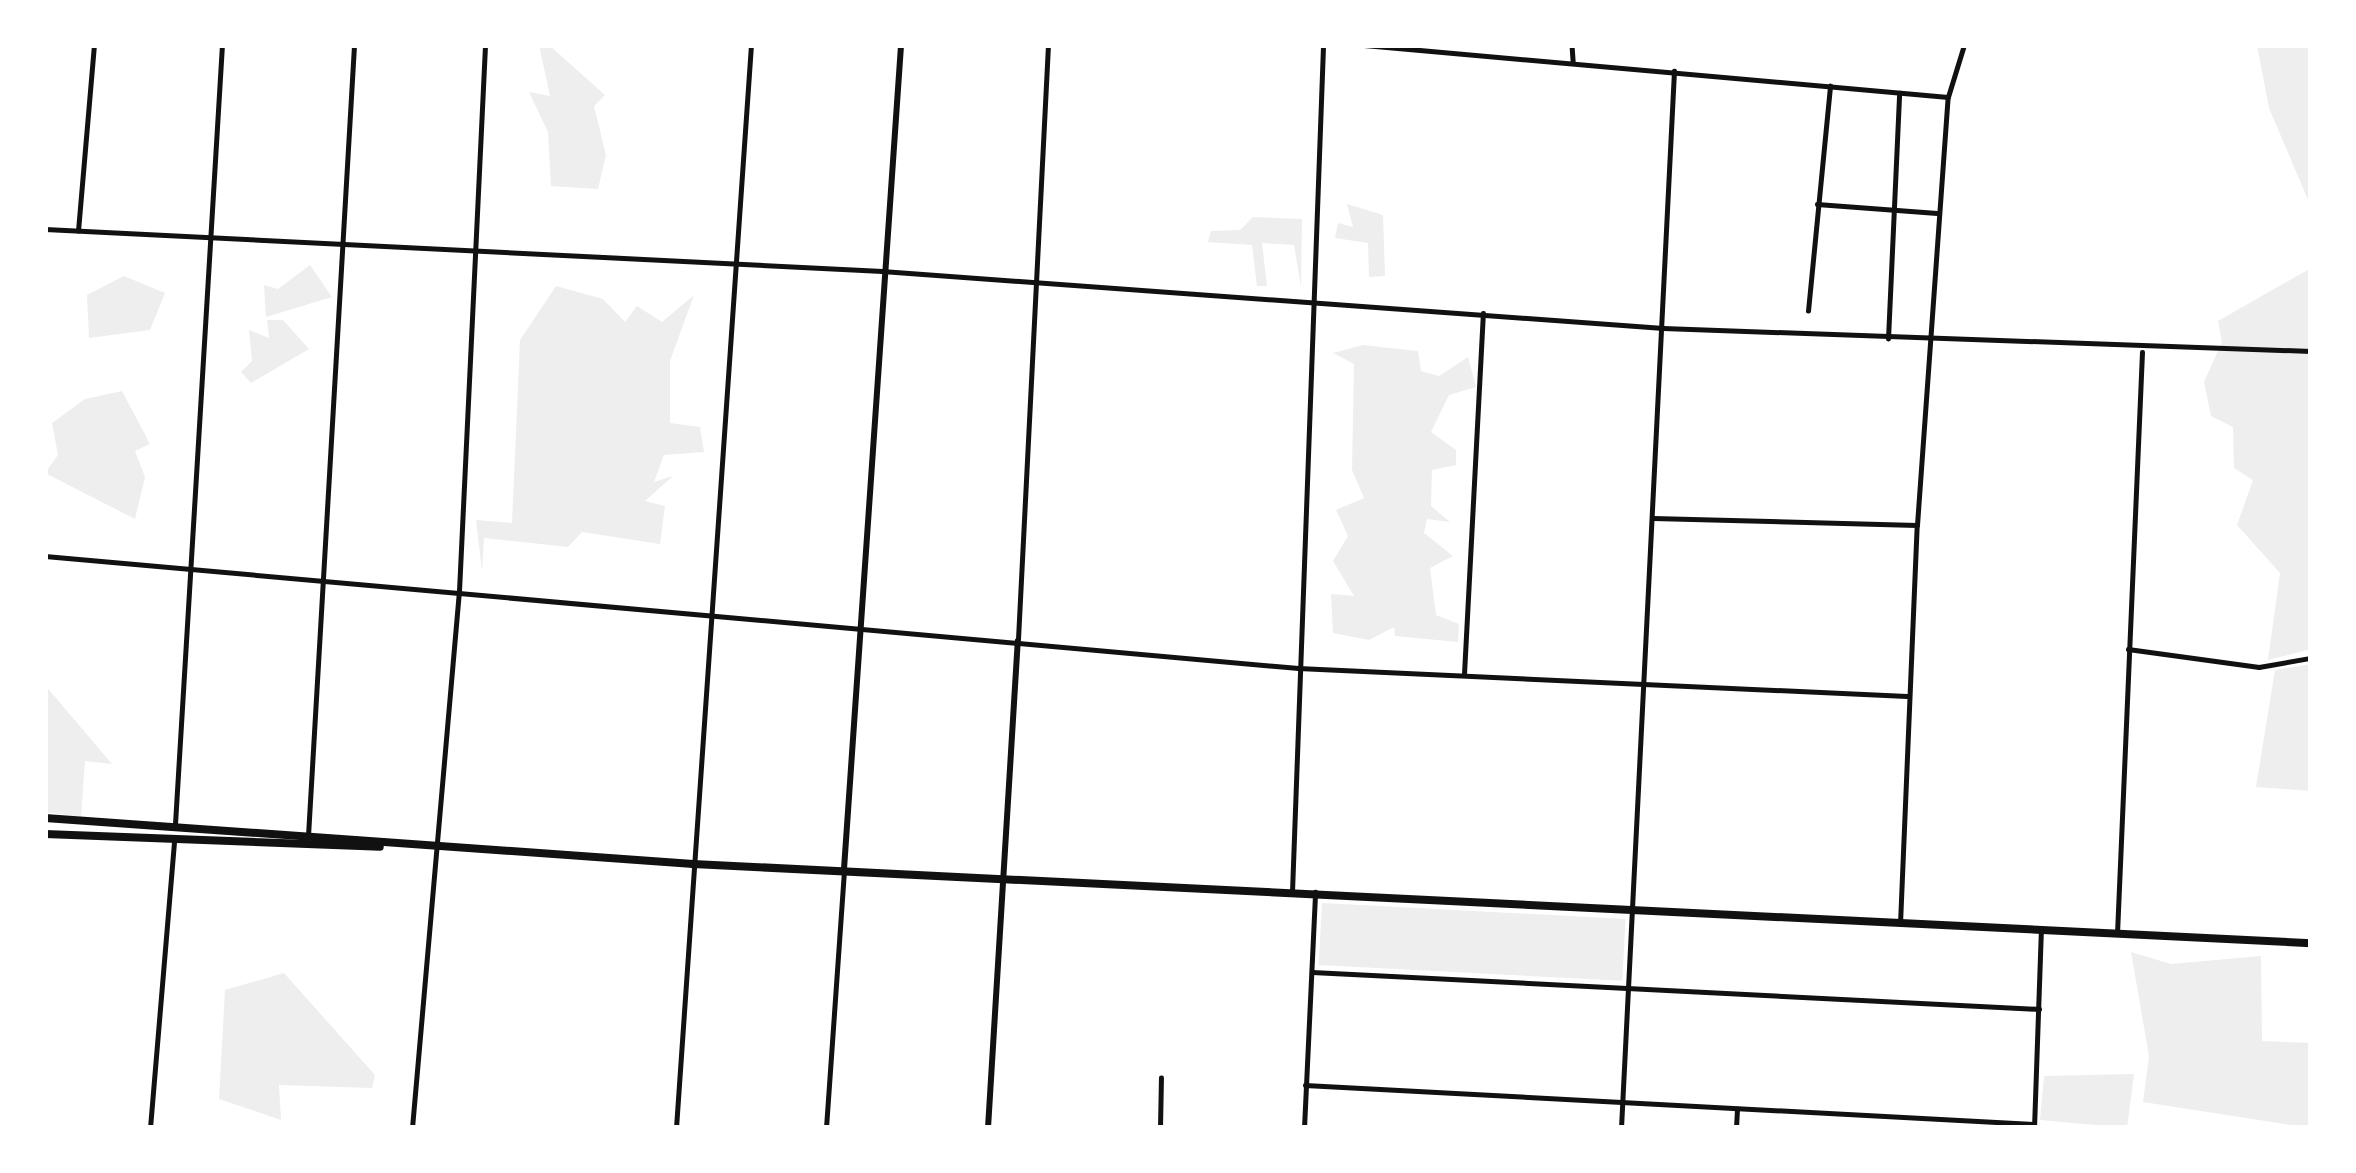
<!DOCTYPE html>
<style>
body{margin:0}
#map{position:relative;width:2356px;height:1173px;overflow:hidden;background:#fff;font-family:Manrope,sans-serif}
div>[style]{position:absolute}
.green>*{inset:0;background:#eee;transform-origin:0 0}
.minor>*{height:4.5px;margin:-2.25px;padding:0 2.25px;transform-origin:2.25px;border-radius:2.25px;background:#111}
.tertiary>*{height:6px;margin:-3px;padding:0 3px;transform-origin:3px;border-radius:3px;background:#111}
.secondary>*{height:8px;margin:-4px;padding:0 4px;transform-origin:4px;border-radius:4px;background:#111}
span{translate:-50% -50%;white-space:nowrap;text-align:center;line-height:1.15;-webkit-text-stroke:10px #fff;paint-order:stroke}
.frame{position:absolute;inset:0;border:48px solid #fff;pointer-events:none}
</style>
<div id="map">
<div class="green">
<div style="clip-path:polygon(539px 45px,549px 45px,605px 95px,594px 106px,606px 155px,598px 189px,551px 186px,548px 132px,529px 92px,550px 96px)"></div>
<div style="clip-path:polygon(2257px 45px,2311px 45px,2311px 207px,2269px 108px)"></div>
<div style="clip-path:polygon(1347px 204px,1383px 215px,1385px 276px,1369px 277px,1368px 243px,1335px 238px,1338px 223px,1353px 227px)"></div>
<div style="clip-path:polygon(1253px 217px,1302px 219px,1301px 287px,1294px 245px,1262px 243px,1267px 286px,1257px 286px,1252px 245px,1208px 242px,1211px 231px,1240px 230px)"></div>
<div style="clip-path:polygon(310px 265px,332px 297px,266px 317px,264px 285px,278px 289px)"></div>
<div style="clip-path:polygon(2311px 268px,2311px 649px,2268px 660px,2280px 573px,2237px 525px,2253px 480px,2234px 468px,2233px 427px,2211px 416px,2204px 382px,2222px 342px,2218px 321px)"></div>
<div style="clip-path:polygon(124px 276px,165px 293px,150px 330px,89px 338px,87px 295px)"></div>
<div style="clip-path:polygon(556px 286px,603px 299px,625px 322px,637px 306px,662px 322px,694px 295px,670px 361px,670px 423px,700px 427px,704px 452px,664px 455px,654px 482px,673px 476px,645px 501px,665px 506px,660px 544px,582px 532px,568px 547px,484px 538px,482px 571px,476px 520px,512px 523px,520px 340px)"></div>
<div style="clip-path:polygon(267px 320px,283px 320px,309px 349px,251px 383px,241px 372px,252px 361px,249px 330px,269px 338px)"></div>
<div style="clip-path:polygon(1363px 345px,1418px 351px,1421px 371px,1439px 376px,1468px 357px,1476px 387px,1449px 395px,1431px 432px,1456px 450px,1456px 465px,1432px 470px,1431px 506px,1450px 522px,1427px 519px,1424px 533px,1453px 556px,1430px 568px,1436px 615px,1459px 624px,1458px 642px,1395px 636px,1394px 627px,1369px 640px,1333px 633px,1331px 594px,1354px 596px,1333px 561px,1348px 536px,1336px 510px,1364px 498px,1352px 470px,1354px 364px,1333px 353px)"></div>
<div style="clip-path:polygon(122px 391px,150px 444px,135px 451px,145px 477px,135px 519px,45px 473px,58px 455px,52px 423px,85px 399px)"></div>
<div style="clip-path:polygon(2311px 664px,2311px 791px,2256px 787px,2275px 670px)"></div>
<div style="clip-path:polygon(45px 685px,112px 764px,85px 761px,81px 817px,45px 812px)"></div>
<div style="left:1322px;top:903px;width:304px;height:62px;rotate:3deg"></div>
<div style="clip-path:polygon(2131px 952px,2171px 964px,2261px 956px,2262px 1041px,2311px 1043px,2311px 1128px,2143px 1102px,2149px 1056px)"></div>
<div style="clip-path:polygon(284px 973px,375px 1075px,372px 1088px,279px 1085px,281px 1120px,219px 1099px,225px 990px)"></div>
<div style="clip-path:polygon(2134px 1074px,2127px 1128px,2040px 1120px,2044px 1076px)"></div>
</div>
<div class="minor">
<div style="left:1364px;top:45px;width:586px;rotate:5.09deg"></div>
<div style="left:1572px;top:45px;width:16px;rotate:86deg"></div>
<div style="left:1817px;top:204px;width:120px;rotate:4.3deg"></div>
<div style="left:45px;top:229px;width:838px;rotate:2.87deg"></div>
<div style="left:882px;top:271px;width:783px;rotate:4.17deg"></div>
<div style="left:1663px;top:328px;width:648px;rotate:2.03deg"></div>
<div style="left:78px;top:231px;width:187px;rotate:-85.1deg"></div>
<div style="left:1808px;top:311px;width:226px;rotate:-84.4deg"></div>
<div style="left:1888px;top:339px;width:246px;rotate:-87.4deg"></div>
<div style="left:1653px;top:518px;width:264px;rotate:1.5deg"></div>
<div style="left:45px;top:556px;width:1258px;rotate:5.11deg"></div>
<div style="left:1298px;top:668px;width:609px;rotate:2.64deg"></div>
<div style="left:1018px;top:639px;width:595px;rotate:-87.11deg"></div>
<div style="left:2128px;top:649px;width:132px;rotate:7.8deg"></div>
<div style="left:2259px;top:667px;width:52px;rotate:-10deg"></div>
<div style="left:1464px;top:674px;width:361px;rotate:-87deg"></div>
<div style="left:175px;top:824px;width:780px;rotate:-86.55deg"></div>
<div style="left:308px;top:836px;width:792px;rotate:-86.67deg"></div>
<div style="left:1292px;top:892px;width:848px;rotate:-87.9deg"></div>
<div style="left:1900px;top:924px;width:399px;rotate:-87.6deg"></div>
<div style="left:1917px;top:525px;width:429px;rotate:-85.9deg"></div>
<div style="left:1948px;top:97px;width:54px;rotate:-72.9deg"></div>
<div style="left:2117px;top:934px;width:582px;rotate:-87.54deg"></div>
<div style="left:1312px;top:972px;width:728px;rotate:2.91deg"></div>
<div style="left:1305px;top:1085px;width:730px;rotate:3.06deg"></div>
<div style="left:150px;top:1128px;width:288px;rotate:-85.2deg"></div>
<div style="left:412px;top:1128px;width:539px;rotate:-85deg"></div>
<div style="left:459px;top:591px;width:547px;rotate:-87.27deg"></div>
<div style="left:676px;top:1128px;width:1086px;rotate:-86.04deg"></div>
<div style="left:826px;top:1128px;width:260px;rotate:-86deg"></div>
<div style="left:1160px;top:1128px;width:50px;rotate:-88.9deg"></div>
<div style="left:1304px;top:1128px;width:236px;rotate:-87.3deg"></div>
<div style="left:1621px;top:1128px;width:1058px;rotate:-87.13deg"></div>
<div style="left:1736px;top:1128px;width:19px;rotate:-87deg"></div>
<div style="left:2034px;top:1128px;width:197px;rotate:-88deg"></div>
</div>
<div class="tertiary">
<div style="left:844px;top:869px;width:826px;rotate:-86.04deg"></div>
<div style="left:988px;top:1128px;width:488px;rotate:-86.5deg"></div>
</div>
<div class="secondary">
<div style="left:45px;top:818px;width:650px;rotate:4.06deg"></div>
<div style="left:693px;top:864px;width:1620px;rotate:2.8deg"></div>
<div style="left:45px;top:834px;width:335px;rotate:2.2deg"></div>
</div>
<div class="frame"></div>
</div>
